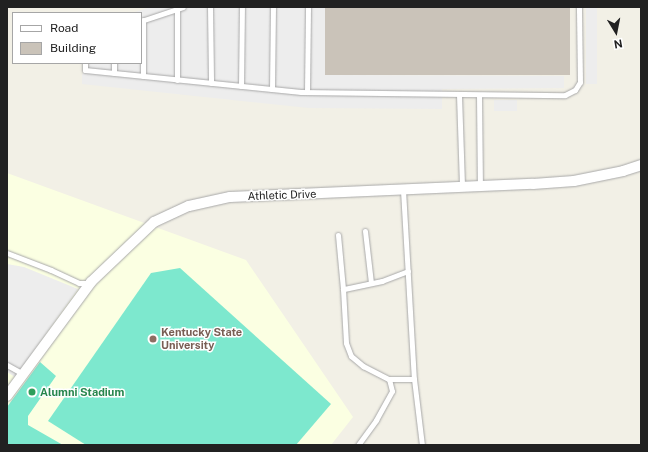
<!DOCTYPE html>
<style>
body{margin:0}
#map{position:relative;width:648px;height:452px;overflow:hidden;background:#f2f0e6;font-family:"Public Sans",sans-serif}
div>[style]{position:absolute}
.education>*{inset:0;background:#fbffe2}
.pitch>*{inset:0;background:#7de8ce}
.parking>*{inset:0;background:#ededed;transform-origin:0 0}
.building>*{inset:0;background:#cac3b9;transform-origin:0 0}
.roads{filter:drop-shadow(0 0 1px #a8a8a8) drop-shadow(0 0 1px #a8a8a8)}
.lane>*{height:5px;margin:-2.5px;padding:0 2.5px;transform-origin:2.5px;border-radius:2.5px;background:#fff}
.street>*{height:10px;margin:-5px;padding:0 5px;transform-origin:5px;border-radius:5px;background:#fff}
.dots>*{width:11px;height:11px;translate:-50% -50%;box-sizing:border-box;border:2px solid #fff;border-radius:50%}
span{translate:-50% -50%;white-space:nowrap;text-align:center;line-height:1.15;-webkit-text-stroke:3px #fff;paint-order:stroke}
.street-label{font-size:11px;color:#212121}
.education-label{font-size:11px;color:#785e54;font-weight:700}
.left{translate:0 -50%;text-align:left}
.leisure-label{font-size:11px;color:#27864d;font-weight:700}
.frame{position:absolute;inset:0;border:8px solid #212121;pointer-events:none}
.legend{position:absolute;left:12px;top:12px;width:130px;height:52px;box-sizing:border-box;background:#fff;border:1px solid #a6a6a6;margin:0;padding:5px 7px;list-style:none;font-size:12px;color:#212121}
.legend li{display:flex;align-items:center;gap:8px;height:20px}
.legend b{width:20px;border:1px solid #a6a6a6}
.north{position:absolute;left:596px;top:12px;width:40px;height:40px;-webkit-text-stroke:3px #fff;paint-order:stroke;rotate:170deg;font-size:11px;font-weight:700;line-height:16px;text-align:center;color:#212121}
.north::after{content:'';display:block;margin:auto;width:14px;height:18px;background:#212121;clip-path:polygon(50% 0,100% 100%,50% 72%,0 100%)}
</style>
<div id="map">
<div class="education">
<div style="clip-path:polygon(7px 173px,246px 260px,353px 417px,331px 445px,7px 445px)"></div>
</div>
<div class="pitch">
<div style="clip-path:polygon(180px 268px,331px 404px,296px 445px,86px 445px,48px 421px,151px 273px)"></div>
<div style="clip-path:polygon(40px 362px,56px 376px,28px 416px,28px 425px,63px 445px,7px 445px,7px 407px)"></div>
</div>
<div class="parking">
<div style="clip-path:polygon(151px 7px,325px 7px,326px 75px,564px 76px,564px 88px,442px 89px,442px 109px,309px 108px,82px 84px,82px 75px,90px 63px,141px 63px,141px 13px,132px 13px)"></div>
<div style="left:586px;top:7px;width:11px;height:77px"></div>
<div style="left:494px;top:100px;width:23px;height:11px"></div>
<div style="clip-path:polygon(7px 264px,24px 267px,78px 289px,15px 377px,7px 372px)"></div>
</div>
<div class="building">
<div style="left:325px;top:7px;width:245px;height:68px"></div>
</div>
<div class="roads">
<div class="lane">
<div style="left:210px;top:7px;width:76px;rotate:89.2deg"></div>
<div style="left:177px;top:9px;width:71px;rotate:90deg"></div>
<div style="left:141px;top:21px;width:44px;rotate:-18.4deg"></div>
<div style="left:85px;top:63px;width:7px;rotate:90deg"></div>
<div style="left:85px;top:70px;width:217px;rotate:5.8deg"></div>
<div style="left:301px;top:92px;width:264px;rotate:0.7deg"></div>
<div style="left:565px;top:95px;width:11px;rotate:-27deg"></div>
<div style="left:575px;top:90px;width:9px;rotate:-58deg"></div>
<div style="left:580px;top:82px;width:75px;rotate:-90.8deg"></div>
<div style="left:114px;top:73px;width:10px;rotate:-90deg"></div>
<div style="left:143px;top:76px;width:56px;rotate:-90deg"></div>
<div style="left:241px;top:86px;width:79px;rotate:-89.3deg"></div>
<div style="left:272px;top:89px;width:82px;rotate:-89.3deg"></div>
<div style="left:307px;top:92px;width:85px;rotate:-89.3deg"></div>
<div style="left:459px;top:95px;width:92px;rotate:88.1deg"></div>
<div style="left:479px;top:95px;width:91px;rotate:89.4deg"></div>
<div style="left:403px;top:190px;width:189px;rotate:86.7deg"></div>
<div style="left:414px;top:379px;width:66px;rotate:83.1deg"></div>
<div style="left:365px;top:231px;width:52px;rotate:83.4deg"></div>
<div style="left:338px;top:235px;width:54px;rotate:84.7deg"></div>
<div style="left:7px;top:253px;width:47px;rotate:21.1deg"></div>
<div style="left:51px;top:270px;width:31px;rotate:25deg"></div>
<div style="left:79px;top:283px;width:11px"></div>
<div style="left:408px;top:271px;width:28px;rotate:159deg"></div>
<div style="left:382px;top:281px;width:40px;rotate:168deg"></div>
<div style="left:343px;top:289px;width:54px;rotate:86.8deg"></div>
<div style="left:346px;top:343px;width:14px;rotate:69deg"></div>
<div style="left:351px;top:356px;width:16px;rotate:40deg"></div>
<div style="left:363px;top:366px;width:29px;rotate:27deg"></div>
<div style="left:389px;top:379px;width:25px"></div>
<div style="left:7px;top:365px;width:18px;rotate:29deg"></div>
<div style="left:358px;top:445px;width:31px;rotate:-54deg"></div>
<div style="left:376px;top:420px;width:33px;rotate:-61deg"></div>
<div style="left:392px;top:391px;width:12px;rotate:-104deg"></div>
</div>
<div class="street">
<div style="left:7px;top:396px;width:142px;rotate:-53.6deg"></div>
<div style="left:91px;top:282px;width:87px;rotate:-43.6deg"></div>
<div style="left:154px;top:222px;width:38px;rotate:-25deg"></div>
<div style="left:189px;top:206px;width:42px;rotate:-12.4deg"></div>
<div style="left:230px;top:197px;width:303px;rotate:-2.5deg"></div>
<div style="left:533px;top:184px;width:41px;rotate:-4.2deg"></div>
<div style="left:574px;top:181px;width:50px;rotate:-11.5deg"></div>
<div style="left:623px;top:171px;width:19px;rotate:-18deg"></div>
</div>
</div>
<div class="dots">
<div style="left:153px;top:339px;background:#8d6e63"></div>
<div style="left:32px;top:392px;background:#2e9e5b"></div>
</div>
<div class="street-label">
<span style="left:282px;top:195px;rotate:-2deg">Athletic Drive</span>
</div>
<div class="education-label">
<span class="left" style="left:161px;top:339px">Kentucky State<br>University</span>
</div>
<div class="leisure-label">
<span class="left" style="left:40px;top:392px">Alumni Stadium</span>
</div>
<div class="frame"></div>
<ul class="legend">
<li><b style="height:5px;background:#fff"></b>Road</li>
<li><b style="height:11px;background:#cac3b9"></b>Building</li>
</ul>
<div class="north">N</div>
</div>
